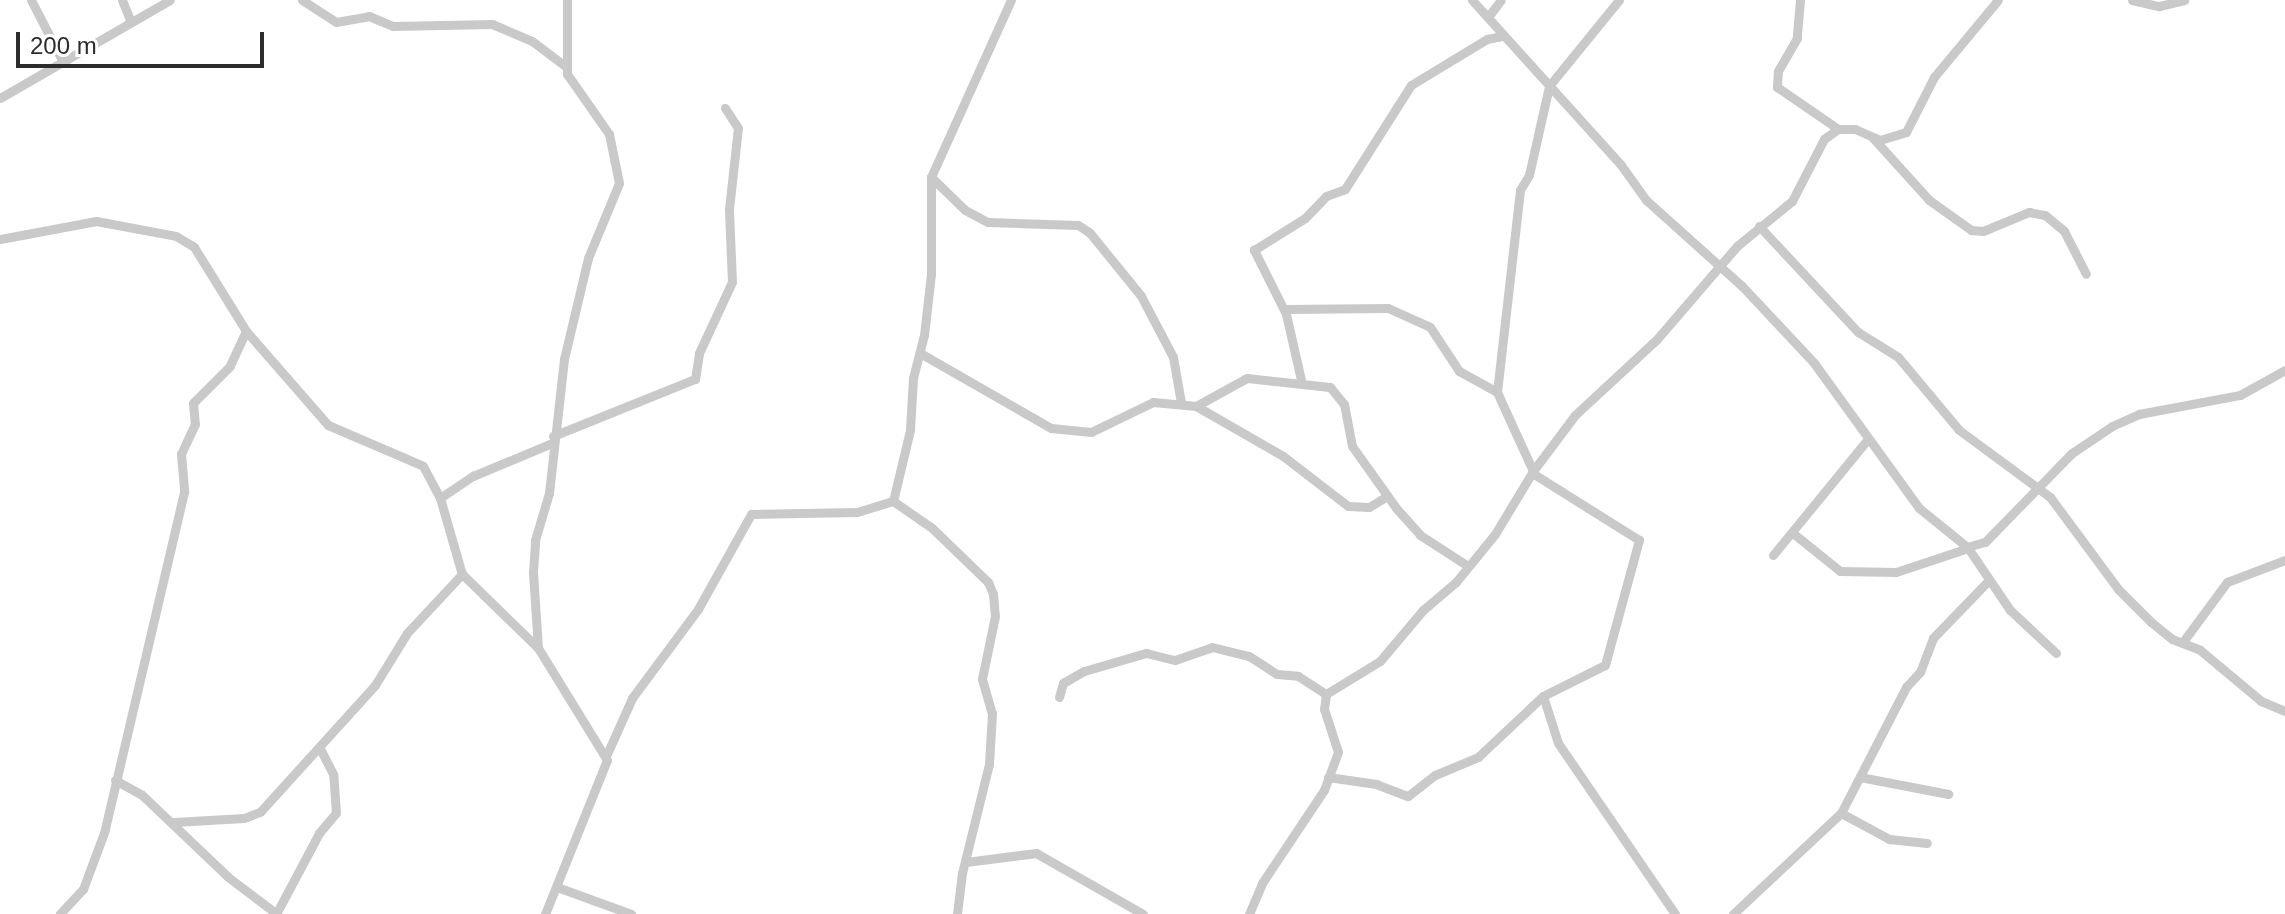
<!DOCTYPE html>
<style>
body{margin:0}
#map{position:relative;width:2285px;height:914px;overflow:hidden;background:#fff;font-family:Arial,sans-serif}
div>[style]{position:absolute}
.street>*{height:9px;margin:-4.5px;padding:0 4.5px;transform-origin:4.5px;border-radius:4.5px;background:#c9c9c9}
span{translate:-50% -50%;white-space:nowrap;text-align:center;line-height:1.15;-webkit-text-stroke:8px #fff;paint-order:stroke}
.scale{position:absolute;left:16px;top:32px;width:248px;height:36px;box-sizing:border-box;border:4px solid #2c2c2c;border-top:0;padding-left:10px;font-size:24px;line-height:28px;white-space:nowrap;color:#2c2c2c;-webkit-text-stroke:6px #fff;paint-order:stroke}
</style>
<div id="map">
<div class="street">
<div style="left:31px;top:0;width:68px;rotate:62.7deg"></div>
<div style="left:122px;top:0;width:24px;rotate:68deg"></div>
<div style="left:302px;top:0;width:40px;rotate:32.9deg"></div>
<div style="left:336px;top:22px;width:34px;rotate:-10deg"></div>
<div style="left:369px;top:16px;width:26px;rotate:23deg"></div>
<div style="left:393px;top:26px;width:99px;rotate:-1.2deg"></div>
<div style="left:492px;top:24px;width:43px;rotate:23deg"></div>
<div style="left:532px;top:41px;width:41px;rotate:37.1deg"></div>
<div style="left:1472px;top:0;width:222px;rotate:47.9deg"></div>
<div style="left:1621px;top:165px;width:43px;rotate:54.5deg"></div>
<div style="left:1646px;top:200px;width:129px;rotate:41.9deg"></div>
<div style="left:1742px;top:286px;width:105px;rotate:46.9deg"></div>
<div style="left:1814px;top:363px;width:179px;rotate:54.1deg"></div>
<div style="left:1919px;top:508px;width:62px;rotate:39.1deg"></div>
<div style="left:1967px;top:547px;width:19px;rotate:-16deg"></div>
<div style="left:1985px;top:542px;width:124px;rotate:-45.7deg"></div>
<div style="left:2072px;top:453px;width:48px;rotate:-34deg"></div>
<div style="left:2112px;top:426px;width:30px;rotate:-24deg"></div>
<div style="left:2139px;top:414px;width:103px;rotate:-10.7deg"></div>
<div style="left:2240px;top:395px;width:51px;rotate:-29.1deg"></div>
<div style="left:1800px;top:0;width:38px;rotate:95deg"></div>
<div style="left:1797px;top:38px;width:38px;rotate:120deg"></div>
<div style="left:1778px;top:71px;width:16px;rotate:94deg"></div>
<div style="left:1777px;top:87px;width:74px;rotate:34.5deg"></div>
<div style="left:2132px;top:0;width:28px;rotate:13deg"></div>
<div style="left:2159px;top:6px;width:26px;rotate:-13deg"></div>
<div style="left:1488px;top:17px;width:21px;rotate:-53deg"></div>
<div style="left:0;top:98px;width:196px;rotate:-30deg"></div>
<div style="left:1873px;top:138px;width:84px;rotate:47.9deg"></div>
<div style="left:1929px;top:200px;width:52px;rotate:35.5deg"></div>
<div style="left:1971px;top:230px;width:12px;rotate:5deg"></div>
<div style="left:1983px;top:231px;width:50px;rotate:-22.4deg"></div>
<div style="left:2029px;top:212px;width:16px;rotate:11deg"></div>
<div style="left:2045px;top:215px;width:25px;rotate:40deg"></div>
<div style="left:2064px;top:231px;width:48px;rotate:62.9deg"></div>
<div style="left:931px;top:177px;width:47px;rotate:44.1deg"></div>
<div style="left:965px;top:210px;width:26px;rotate:28deg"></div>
<div style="left:988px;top:222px;width:90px;rotate:1.9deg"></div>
<div style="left:1078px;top:225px;width:14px;rotate:34deg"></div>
<div style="left:1090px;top:233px;width:81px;rotate:51deg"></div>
<div style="left:1141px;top:296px;width:69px;rotate:62.3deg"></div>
<div style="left:1173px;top:357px;width:47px;rotate:80.1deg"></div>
<div style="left:1759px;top:226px;width:145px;rotate:47deg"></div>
<div style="left:1858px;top:332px;width:47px;rotate:32deg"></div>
<div style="left:1898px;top:357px;width:95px;rotate:50.1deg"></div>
<div style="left:1959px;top:430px;width:113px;rotate:36.4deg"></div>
<div style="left:2050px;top:497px;width:114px;rotate:53.5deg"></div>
<div style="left:2118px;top:589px;width:47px;rotate:45deg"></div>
<div style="left:2151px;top:622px;width:27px;rotate:39deg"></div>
<div style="left:2172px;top:639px;width:30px;rotate:21deg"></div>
<div style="left:2200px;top:650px;width:80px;rotate:39.9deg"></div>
<div style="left:2261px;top:701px;width:26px;rotate:23deg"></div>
<div style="left:0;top:239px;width:98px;rotate:-10.6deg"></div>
<div style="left:96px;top:221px;width:81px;rotate:10.6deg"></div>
<div style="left:176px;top:236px;width:21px;rotate:31deg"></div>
<div style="left:194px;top:247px;width:99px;rotate:58.2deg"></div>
<div style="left:246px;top:331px;width:38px;rotate:115deg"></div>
<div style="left:230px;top:366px;width:52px;rotate:135deg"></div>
<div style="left:193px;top:403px;width:21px;rotate:85deg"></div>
<div style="left:195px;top:424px;width:33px;rotate:115deg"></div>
<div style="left:181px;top:454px;width:38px;rotate:85deg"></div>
<div style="left:184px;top:492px;width:347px;rotate:103.2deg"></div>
<div style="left:105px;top:830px;width:63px;rotate:110.4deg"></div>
<div style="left:83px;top:889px;width:34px;rotate:133deg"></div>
<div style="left:1284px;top:309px;width:104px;rotate:-0.6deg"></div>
<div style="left:1388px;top:308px;width:46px;rotate:24.3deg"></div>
<div style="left:1430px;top:327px;width:53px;rotate:56.6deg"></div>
<div style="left:1459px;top:371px;width:43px;rotate:28.9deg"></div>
<div style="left:246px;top:331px;width:125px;rotate:48.9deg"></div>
<div style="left:328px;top:425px;width:103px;rotate:23.3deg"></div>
<div style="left:423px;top:466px;width:36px;rotate:62deg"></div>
<div style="left:440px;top:498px;width:79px;rotate:73.9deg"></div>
<div style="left:462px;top:574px;width:106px;rotate:44.2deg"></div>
<div style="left:920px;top:353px;width:151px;rotate:29.8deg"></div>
<div style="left:1051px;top:428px;width:40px;rotate:5.7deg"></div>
<div style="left:1091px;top:432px;width:69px;rotate:-25.8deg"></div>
<div style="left:1153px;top:402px;width:43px;rotate:5.3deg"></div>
<div style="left:1196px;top:406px;width:100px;rotate:29.9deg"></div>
<div style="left:1283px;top:456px;width:82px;rotate:37.6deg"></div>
<div style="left:1348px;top:506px;width:21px;rotate:3deg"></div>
<div style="left:1369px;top:507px;width:21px;rotate:-31deg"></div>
<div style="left:1301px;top:380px;width:68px;rotate:-102.8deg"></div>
<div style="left:1286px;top:314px;width:72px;rotate:-116.6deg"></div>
<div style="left:1254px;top:250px;width:60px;rotate:-32.1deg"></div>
<div style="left:1305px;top:218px;width:30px;rotate:-46deg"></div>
<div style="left:1326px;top:196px;width:20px;rotate:-20deg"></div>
<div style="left:1345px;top:189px;width:123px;rotate:-57.6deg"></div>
<div style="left:1411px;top:85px;width:89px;rotate:-31.2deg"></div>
<div style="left:1487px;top:39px;width:16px;rotate:-11deg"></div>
<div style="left:1196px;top:406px;width:58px;rotate:-28.8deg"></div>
<div style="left:1247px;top:378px;width:83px;rotate:6.2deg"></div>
<div style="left:1330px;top:387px;width:22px;rotate:51deg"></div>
<div style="left:1344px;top:404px;width:43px;rotate:79.2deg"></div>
<div style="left:1352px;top:446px;width:76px;rotate:54.6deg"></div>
<div style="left:1396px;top:508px;width:36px;rotate:48deg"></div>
<div style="left:1420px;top:535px;width:57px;rotate:32.9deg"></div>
<div style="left:553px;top:436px;width:153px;rotate:-21.9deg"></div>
<div style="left:695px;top:379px;width:26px;rotate:-81deg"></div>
<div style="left:699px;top:353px;width:78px;rotate:-65.1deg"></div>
<div style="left:732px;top:282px;width:73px;rotate:-92.4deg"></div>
<div style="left:729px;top:209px;width:81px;rotate:-83.7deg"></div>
<div style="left:738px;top:128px;width:24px;rotate:-123deg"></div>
<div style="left:1533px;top:471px;width:87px;rotate:-114.5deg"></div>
<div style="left:1497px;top:392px;width:203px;rotate:-83.5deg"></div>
<div style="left:1520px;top:190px;width:17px;rotate:-59deg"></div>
<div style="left:1529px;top:175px;width:91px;rotate:-77.3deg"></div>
<div style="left:1549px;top:86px;width:111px;rotate:-50.9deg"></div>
<div style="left:440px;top:498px;width:40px;rotate:-34deg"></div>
<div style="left:473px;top:476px;width:86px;rotate:-22.7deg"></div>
<div style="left:893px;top:501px;width:73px;rotate:-76.5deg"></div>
<div style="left:910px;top:430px;width:52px;rotate:-86.7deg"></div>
<div style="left:913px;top:378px;width:44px;rotate:-75.7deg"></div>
<div style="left:924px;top:335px;width:61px;rotate:-83.5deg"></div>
<div style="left:931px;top:274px;width:97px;rotate:-90deg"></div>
<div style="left:931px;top:177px;width:194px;rotate:-65.7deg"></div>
<div style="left:1794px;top:534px;width:59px;rotate:38.8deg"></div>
<div style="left:1840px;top:571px;width:56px;rotate:1deg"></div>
<div style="left:1896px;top:572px;width:76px;rotate:-18.4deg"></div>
<div style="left:1968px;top:548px;width:75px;rotate:55.9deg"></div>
<div style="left:2010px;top:610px;width:63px;rotate:43.1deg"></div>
<div style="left:1773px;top:555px;width:149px;rotate:-50.7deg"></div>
<div style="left:2182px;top:643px;width:76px;rotate:-53.6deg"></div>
<div style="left:2227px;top:582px;width:62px;rotate:-20.8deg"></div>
<div style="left:1543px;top:696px;width:49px;rotate:72.3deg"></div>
<div style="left:1558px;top:743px;width:207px;rotate:55.6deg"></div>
<div style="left:1059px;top:697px;width:15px;rotate:-74deg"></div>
<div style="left:1063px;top:683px;width:24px;rotate:-30deg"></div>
<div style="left:1084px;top:671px;width:65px;rotate:-16.2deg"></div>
<div style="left:1146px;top:653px;width:30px;rotate:14deg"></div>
<div style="left:1175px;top:660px;width:39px;rotate:-19deg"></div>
<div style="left:1212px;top:647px;width:38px;rotate:14deg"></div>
<div style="left:1249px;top:656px;width:33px;rotate:33deg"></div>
<div style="left:1277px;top:674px;width:21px;rotate:5deg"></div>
<div style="left:1298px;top:676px;width:33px;rotate:33deg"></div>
<div style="left:607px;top:754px;width:61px;rotate:-65.9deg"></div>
<div style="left:632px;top:698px;width:111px;rotate:-53.4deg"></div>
<div style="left:698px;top:609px;width:109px;rotate:-60.8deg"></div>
<div style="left:751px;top:514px;width:106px;rotate:-1.1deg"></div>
<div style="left:857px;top:512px;width:38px;rotate:-17deg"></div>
<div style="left:893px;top:501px;width:47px;rotate:34.7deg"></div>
<div style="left:932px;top:528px;width:78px;rotate:44deg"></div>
<div style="left:988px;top:582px;width:13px;rotate:67deg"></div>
<div style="left:993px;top:594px;width:22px;rotate:85deg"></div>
<div style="left:995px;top:616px;width:64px;rotate:101.7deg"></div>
<div style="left:982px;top:679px;width:35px;rotate:74deg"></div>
<div style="left:992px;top:713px;width:51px;rotate:93.4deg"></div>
<div style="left:989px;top:764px;width:112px;rotate:103.9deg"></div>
<div style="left:962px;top:873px;width:41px;rotate:97deg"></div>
<div style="left:1328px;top:777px;width:49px;rotate:8.3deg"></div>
<div style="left:1376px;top:784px;width:34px;rotate:21deg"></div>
<div style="left:1408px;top:796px;width:34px;rotate:-38deg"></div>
<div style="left:1435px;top:775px;width:47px;rotate:-22.7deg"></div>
<div style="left:1478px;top:757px;width:89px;rotate:-43.2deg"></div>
<div style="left:1543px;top:696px;width:69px;rotate:-26.6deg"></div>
<div style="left:1605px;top:665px;width:130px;rotate:-74.8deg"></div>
<div style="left:1639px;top:540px;width:126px;rotate:-147.9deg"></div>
<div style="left:1860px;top:777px;width:90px;rotate:10.9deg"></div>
<div style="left:115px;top:780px;width:31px;rotate:29deg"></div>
<div style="left:142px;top:795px;width:119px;rotate:43.6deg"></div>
<div style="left:228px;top:877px;width:61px;rotate:37.1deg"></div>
<div style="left:1841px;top:813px;width:55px;rotate:28.4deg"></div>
<div style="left:1889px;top:839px;width:38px;rotate:6deg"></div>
<div style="left:174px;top:822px;width:70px;rotate:-3.3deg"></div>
<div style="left:244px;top:818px;width:17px;rotate:-21deg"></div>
<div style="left:260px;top:812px;width:171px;rotate:-47.8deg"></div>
<div style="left:375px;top:685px;width:61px;rotate:-58.4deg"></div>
<div style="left:407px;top:633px;width:81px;rotate:-47deg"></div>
<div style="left:966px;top:862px;width:71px;rotate:-7.3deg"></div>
<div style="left:1036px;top:853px;width:123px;rotate:29.7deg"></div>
<div style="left:557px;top:887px;width:79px;rotate:20deg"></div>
<div style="left:276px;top:914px;width:92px;rotate:-62deg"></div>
<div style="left:319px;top:833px;width:26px;rotate:-50deg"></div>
<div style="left:336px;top:813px;width:39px;rotate:-94deg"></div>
<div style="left:333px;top:774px;width:30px;rotate:-117deg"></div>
<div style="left:545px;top:914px;width:166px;rotate:-68.1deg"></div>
<div style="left:607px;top:760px;width:132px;rotate:-121.6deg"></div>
<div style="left:538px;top:648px;width:76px;rotate:-93.8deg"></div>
<div style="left:533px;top:572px;width:32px;rotate:-86deg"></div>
<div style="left:535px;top:540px;width:49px;rotate:-73.4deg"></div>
<div style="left:549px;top:493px;width:135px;rotate:-83.6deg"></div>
<div style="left:564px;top:359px;width:104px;rotate:-76.6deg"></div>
<div style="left:588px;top:258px;width:81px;rotate:-67.5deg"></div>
<div style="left:619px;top:183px;width:50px;rotate:-101.5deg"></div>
<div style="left:609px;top:134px;width:73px;rotate:-125deg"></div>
<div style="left:567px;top:74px;width:74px;rotate:-90deg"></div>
<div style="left:1249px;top:914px;width:34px;rotate:-67deg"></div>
<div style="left:1262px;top:883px;width:112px;rotate:-56.3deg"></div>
<div style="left:1324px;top:790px;width:40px;rotate:-69.8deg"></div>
<div style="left:1338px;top:752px;width:45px;rotate:-108deg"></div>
<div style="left:1324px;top:709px;width:15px;rotate:-82deg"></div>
<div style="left:1326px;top:694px;width:63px;rotate:-31.4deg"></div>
<div style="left:1380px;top:661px;width:67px;rotate:-49.9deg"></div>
<div style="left:1423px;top:610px;width:43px;rotate:-40.3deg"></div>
<div style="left:1456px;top:582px;width:62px;rotate:-50.9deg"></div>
<div style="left:1495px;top:534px;width:74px;rotate:-58.9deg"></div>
<div style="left:1533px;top:471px;width:70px;rotate:-53.1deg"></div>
<div style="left:1575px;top:415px;width:112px;rotate:-42.8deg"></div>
<div style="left:1657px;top:339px;width:123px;rotate:-49.3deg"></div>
<div style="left:1737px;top:246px;width:71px;rotate:-39.3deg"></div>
<div style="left:1792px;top:201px;width:70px;rotate:-62.7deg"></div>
<div style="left:1824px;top:139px;width:17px;rotate:-36deg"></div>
<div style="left:1838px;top:129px;width:17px"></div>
<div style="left:1855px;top:129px;width:27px;rotate:24deg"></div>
<div style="left:1880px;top:140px;width:27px;rotate:-17deg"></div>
<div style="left:1906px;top:132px;width:62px;rotate:-63deg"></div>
<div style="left:1934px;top:77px;width:100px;rotate:-50.3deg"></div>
<div style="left:1733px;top:914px;width:148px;rotate:-43.1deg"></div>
<div style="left:1841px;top:813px;width:142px;rotate:-62.7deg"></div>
<div style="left:1906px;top:687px;width:21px;rotate:-47deg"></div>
<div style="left:1920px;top:672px;width:36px;rotate:-69deg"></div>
<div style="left:1933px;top:638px;width:79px;rotate:-46deg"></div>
</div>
<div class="scale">200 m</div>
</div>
